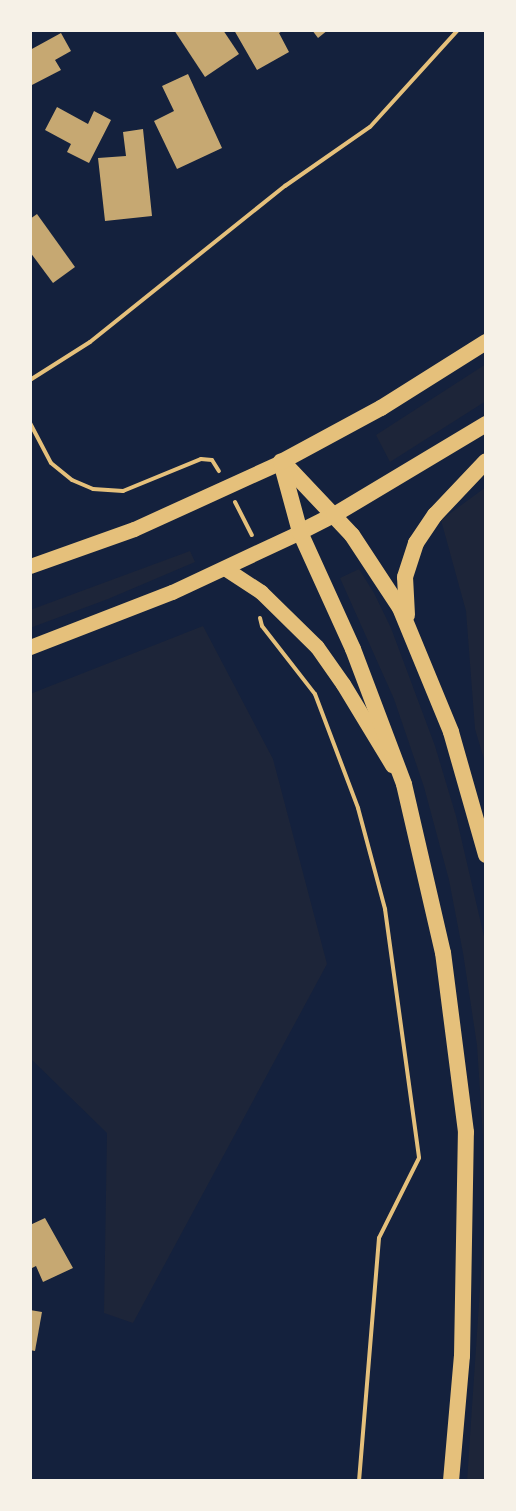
<!DOCTYPE html>
<style>
body{margin:0}
#map{position:relative;width:516px;height:1511px;overflow:hidden;background:#14213d;font-family:Barlow,sans-serif}
div>[style]{position:absolute}
.green>*{inset:0;background:#1d2539}
.building>*{inset:0;background:#c6a872}
.path>*{height:4px;margin:-2px;padding:0 2px;transform-origin:2px;border-radius:2px;background:#e5c07b}
.primary>*{height:15px;margin:-7.5px;padding:0 7.5px;transform-origin:7.5px;border-radius:7.5px;background:#e5c07b}
.trunk>*{height:16px;margin:-8px;padding:0 8px;transform-origin:8px;border-radius:8px;background:#e5c07b}
span{translate:-50% -50%;white-space:nowrap;text-align:center;line-height:1.15;-webkit-text-stroke:4.5px #f6f1e7;paint-order:stroke}
.frame{position:absolute;inset:0;border:32px solid #f6f1e7;pointer-events:none}
</style>
<div id="map">
<div class="green">
<div style="clip-path:polygon(486px 364px,486px 401px,390px 462px,376px 435px)"></div>
<div style="clip-path:polygon(486px 487px,486px 766px,475px 729px,466px 611px,441px 520px)"></div>
<div style="clip-path:polygon(190px 551px,195px 562px,108px 599px,30px 628px,30px 610px)"></div>
<div style="clip-path:polygon(359px 569px,374px 593px,391px 628px,435px 746px,456px 816px,486px 945px,486px 1481px,467px 1481px,484px 1229px,483px 1138px,477px 1045px,463px 953px,449px 880px,424px 787px,394px 699px,340px 578px)"></div>
<div style="clip-path:polygon(203px 626px,273px 759px,327px 964px,133px 1323px,104px 1313px,107px 1133px,30px 1058px,30px 694px)"></div>
</div>
<div class="building">
<div style="clip-path:polygon(174px 30px,223px 30px,239px 54px,205px 77px)"></div>
<div style="clip-path:polygon(234px 30px,284px 30px,279px 33px,289px 52px,257px 70px)"></div>
<div style="clip-path:polygon(312px 30px,328px 30px,318px 38px)"></div>
<div style="clip-path:polygon(61px 33px,71px 51px,55px 60px,61px 70px,30px 86px,30px 50px)"></div>
<div style="clip-path:polygon(188px 74px,222px 148px,177px 169px,154px 121px,174px 111px,162px 86px)"></div>
<div style="clip-path:polygon(57px 107px,88px 124px,94px 111px,111px 120px,89px 163px,67px 152px,71px 144px,45px 130px)"></div>
<div style="clip-path:polygon(143px 129px,152px 216px,105px 221px,98px 158px,126px 156px,123px 132px)"></div>
<div style="clip-path:polygon(37px 214px,75px 267px,53px 283px,30px 252px,30px 219px)"></div>
<div style="clip-path:polygon(45px 1218px,73px 1268px,43px 1282px,36px 1266px,30px 1269px,30px 1225px)"></div>
<div style="clip-path:polygon(30px 1310px,42px 1312px,35px 1351px,30px 1350px)"></div>
</div>
<div class="path">
<div style="left:30px;top:380px;width:71px;rotate:-32.3deg"></div>
<div style="left:90px;top:342px;width:250px;rotate:-38.7deg"></div>
<div style="left:285px;top:186px;width:103px;rotate:-34.8deg"></div>
<div style="left:370px;top:127px;width:131px;rotate:-47.8deg"></div>
<div style="left:30px;top:423px;width:45px;rotate:62.3deg"></div>
<div style="left:51px;top:463px;width:27px;rotate:39deg"></div>
<div style="left:72px;top:480px;width:23px;rotate:23deg"></div>
<div style="left:93px;top:489px;width:30px;rotate:4deg"></div>
<div style="left:123px;top:491px;width:84px;rotate:-22.3deg"></div>
<div style="left:201px;top:459px;width:11px;rotate:5deg"></div>
<div style="left:212px;top:460px;width:13px;rotate:58deg"></div>
<div style="left:235px;top:502px;width:37px;rotate:63deg"></div>
<div style="left:260px;top:618px;width:8px;rotate:76deg"></div>
<div style="left:262px;top:626px;width:86px;rotate:52.1deg"></div>
<div style="left:315px;top:694px;width:122px;rotate:69.3deg"></div>
<div style="left:358px;top:808px;width:105px;rotate:75deg"></div>
<div style="left:385px;top:909px;width:251px;rotate:82.2deg"></div>
<div style="left:419px;top:1158px;width:89px;rotate:116.6deg"></div>
<div style="left:379px;top:1238px;width:244px;rotate:94.7deg"></div>
</div>
<div class="primary">
<div style="left:30px;top:566px;width:110px;rotate:-19.6deg"></div>
<div style="left:134px;top:529px;width:162px;rotate:-24.5deg"></div>
<div style="left:226px;top:569px;width:42px;rotate:33.3deg"></div>
<div style="left:261px;top:592px;width:78px;rotate:44.5deg"></div>
<div style="left:317px;top:647px;width:45px;rotate:54.9deg"></div>
<div style="left:343px;top:684px;width:95px;rotate:58.8deg"></div>
<div style="left:30px;top:647px;width:152px;rotate:-21.2deg"></div>
<div style="left:172px;top:592px;width:141px;rotate:-25.1deg"></div>
</div>
<div class="trunk">
<div style="left:283px;top:462px;width:100px;rotate:46.6deg"></div>
<div style="left:352px;top:535px;width:87px;rotate:56.7deg"></div>
<div style="left:400px;top:608px;width:134px;rotate:67.6deg"></div>
<div style="left:451px;top:732px;width:128px;rotate:74.1deg"></div>
<div style="left:300px;top:532px;width:38px;rotate:-27deg"></div>
<div style="left:334px;top:515px;width:177px;rotate:-30.9deg"></div>
<div style="left:407px;top:615px;width:38px;rotate:-93deg"></div>
<div style="left:405px;top:577px;width:36px;rotate:-72deg"></div>
<div style="left:416px;top:543px;width:34px;rotate:-56deg"></div>
<div style="left:435px;top:515px;width:74px;rotate:-46.6deg"></div>
<div style="left:451px;top:1481px;width:125px;rotate:-85deg"></div>
<div style="left:462px;top:1356px;width:224px;rotate:-89deg"></div>
<div style="left:466px;top:1132px;width:180px;rotate:-97.3deg"></div>
<div style="left:443px;top:953px;width:173px;rotate:-103deg"></div>
<div style="left:404px;top:784px;width:144px;rotate:-110.7deg"></div>
<div style="left:353px;top:649px;width:128px;rotate:-114.4deg"></div>
<div style="left:300px;top:532px;width:73px;rotate:-105.2deg"></div>
<div style="left:281px;top:462px;width:114px;rotate:-28.4deg"></div>
<div style="left:381px;top:408px;width:124px;rotate:-32.2deg"></div>
</div>
<div class="frame"></div>
</div>
